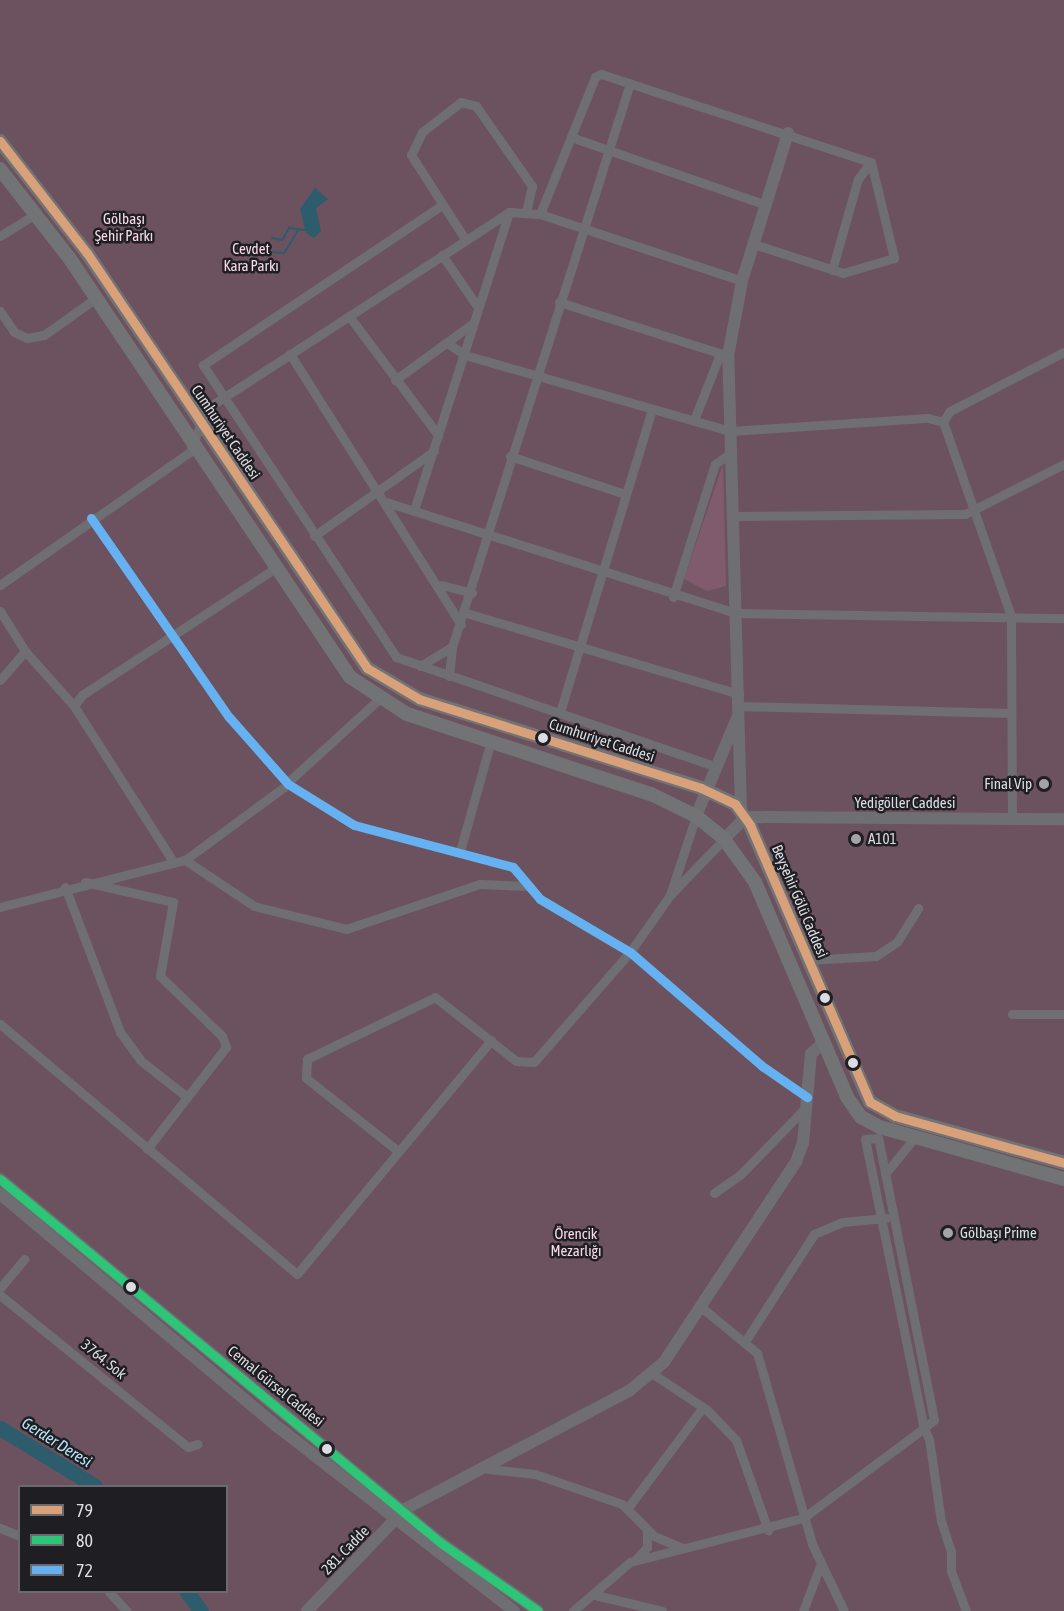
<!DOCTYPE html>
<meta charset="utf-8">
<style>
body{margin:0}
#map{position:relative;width:1064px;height:1611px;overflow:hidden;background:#38383e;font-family:"Asap Condensed",sans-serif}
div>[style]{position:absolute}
.green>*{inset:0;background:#6c525f}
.forest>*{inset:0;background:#805b6d}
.water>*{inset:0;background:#2d5c6d}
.stream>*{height:2px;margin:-1px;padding:0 1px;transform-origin:1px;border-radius:1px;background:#2d5c6d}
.river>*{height:15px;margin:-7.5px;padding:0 7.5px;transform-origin:7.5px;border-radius:7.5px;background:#2d5c6d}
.minor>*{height:9px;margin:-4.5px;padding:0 4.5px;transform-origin:4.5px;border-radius:4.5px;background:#6f6f73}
.tertiary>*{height:12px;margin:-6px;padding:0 6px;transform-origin:6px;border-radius:6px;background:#6f6f73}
.secondary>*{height:14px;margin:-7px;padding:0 7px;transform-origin:7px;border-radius:7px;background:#717375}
.bus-1>*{height:9px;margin:-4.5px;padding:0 4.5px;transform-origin:4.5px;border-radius:4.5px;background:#d9a179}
.bus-2>*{height:9px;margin:-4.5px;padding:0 4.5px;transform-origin:4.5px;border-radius:4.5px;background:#2dc577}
.bus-3>*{height:9px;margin:-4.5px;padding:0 4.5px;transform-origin:4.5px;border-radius:4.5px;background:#66b1f2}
.dots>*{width:16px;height:16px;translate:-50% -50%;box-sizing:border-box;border:3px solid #1e1e23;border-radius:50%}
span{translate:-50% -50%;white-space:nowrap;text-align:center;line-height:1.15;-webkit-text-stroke:5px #1e1e23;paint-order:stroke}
.park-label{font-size:15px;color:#f8dae7}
.street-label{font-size:15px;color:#dcdce4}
.poi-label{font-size:15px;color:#dcdce4}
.right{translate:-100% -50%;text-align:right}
.left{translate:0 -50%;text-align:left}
.water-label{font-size:16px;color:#b7e7f9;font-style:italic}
.legend{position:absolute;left:18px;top:1485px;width:210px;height:108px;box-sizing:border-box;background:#1e1e23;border:2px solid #6a6a70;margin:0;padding:8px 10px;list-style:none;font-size:18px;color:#dcdce4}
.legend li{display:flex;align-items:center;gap:12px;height:30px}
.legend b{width:30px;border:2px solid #6a6a70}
</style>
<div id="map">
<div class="green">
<div style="clip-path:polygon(evenodd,0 0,1064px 0,1064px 1611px,0 1611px,0 0,20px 1486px,226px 1486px,226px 1592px,20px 1592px,20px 1486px)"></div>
</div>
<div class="forest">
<div style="clip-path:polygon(723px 464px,726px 586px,707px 591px,684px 579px)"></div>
</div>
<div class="water">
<div style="clip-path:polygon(315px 188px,328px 199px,316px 208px,321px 231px,314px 238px,306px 233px,300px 209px)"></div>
</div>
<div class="stream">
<div style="left:272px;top:238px;width:10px;rotate:11deg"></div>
<div style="left:282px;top:240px;width:14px;rotate:-60deg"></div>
<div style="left:289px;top:228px;width:16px;rotate:7deg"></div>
<div style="left:270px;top:252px;width:14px;rotate:4deg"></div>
<div style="left:284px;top:253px;width:26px;rotate:-58deg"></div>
</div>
<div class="river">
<div style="left:0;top:1428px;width:111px;rotate:31.4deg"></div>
<div style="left:187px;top:1592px;width:24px;rotate:54deg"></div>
</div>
<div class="minor">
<div style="left:571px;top:137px;width:207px;rotate:19.2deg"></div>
<div style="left:442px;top:205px;width:288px;rotate:146.2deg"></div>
<div style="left:203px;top:365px;width:350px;rotate:56.5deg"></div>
<div style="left:396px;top:657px;width:339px;rotate:18.9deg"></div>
<div style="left:540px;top:214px;width:148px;rotate:-68.1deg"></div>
<div style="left:595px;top:77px;width:7px;rotate:-27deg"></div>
<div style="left:601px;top:74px;width:284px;rotate:18.1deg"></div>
<div style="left:871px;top:162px;width:99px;rotate:76.5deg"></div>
<div style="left:894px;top:258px;width:53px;rotate:163.6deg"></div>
<div style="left:843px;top:273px;width:94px;rotate:-162deg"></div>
<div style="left:0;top:236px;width:44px;rotate:-31.9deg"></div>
<div style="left:465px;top:239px;width:100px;rotate:-122.7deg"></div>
<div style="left:411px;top:155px;width:25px;rotate:-64deg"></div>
<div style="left:422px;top:132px;width:49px;rotate:-37.6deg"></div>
<div style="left:461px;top:102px;width:16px;rotate:15deg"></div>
<div style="left:476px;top:106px;width:98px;rotate:55deg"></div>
<div style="left:532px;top:186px;width:27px;rotate:103deg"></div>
<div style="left:442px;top:255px;width:62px;rotate:55.5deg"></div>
<div style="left:832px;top:270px;width:95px;rotate:-74.1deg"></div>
<div style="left:858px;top:179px;width:21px;rotate:-53deg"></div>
<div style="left:559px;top:302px;width:177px;rotate:17.7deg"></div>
<div style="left:0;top:311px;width:25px;rotate:56deg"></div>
<div style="left:14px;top:332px;width:14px;rotate:25deg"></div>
<div style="left:27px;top:338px;width:17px;rotate:-10deg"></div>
<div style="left:44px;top:335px;width:64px;rotate:-35.4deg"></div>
<div style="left:349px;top:316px;width:149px;rotate:53.2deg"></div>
<div style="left:449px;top:344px;width:19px;rotate:35deg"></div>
<div style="left:465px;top:355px;width:276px;rotate:16deg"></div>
<div style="left:730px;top:431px;width:198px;rotate:-3.8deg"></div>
<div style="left:928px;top:418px;width:16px;rotate:15deg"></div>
<div style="left:290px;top:354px;width:320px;rotate:57.7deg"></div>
<div style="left:395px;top:380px;width:95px;rotate:-36deg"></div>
<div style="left:694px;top:420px;width:71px;rotate:-68.5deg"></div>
<div style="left:510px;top:456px;width:121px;rotate:18.3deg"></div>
<div style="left:386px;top:502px;width:367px;rotate:17.6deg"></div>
<div style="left:736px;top:613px;width:328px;rotate:0.9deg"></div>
<div style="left:414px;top:510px;width:313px;rotate:-72.3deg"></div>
<div style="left:732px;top:516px;width:233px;rotate:-0.5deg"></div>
<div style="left:965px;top:514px;width:111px;rotate:-26.8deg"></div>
<div style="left:91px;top:518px;width:242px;rotate:55.3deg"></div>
<div style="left:229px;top:717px;width:89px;rotate:48.6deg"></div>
<div style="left:288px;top:784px;width:78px;rotate:31.8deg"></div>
<div style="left:354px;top:825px;width:164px;rotate:14.8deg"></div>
<div style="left:513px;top:867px;width:42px;rotate:49.8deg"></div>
<div style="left:540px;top:899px;width:104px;rotate:30.5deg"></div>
<div style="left:630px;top:952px;width:174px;rotate:40.8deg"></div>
<div style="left:762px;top:1066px;width:55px;rotate:34.6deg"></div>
<div style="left:314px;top:536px;width:147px;rotate:-35.3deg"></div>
<div style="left:0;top:585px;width:232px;rotate:-35deg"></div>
<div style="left:190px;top:452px;width:46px;rotate:-69.6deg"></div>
<div style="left:206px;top:409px;width:361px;rotate:-33deg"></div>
<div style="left:509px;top:212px;width:31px;rotate:4deg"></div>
<div style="left:540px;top:214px;width:213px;rotate:18.3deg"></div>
<div style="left:441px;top:585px;width:32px;rotate:14deg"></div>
<div style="left:673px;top:597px;width:139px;rotate:-72.5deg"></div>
<div style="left:715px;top:464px;width:16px;rotate:-35deg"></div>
<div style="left:0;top:611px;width:47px;rotate:58deg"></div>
<div style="left:25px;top:651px;width:74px;rotate:48.3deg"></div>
<div style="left:466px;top:613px;width:285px;rotate:16.5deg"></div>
<div style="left:420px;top:666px;width:37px;rotate:-31deg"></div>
<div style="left:449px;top:676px;width:29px;rotate:-84deg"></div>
<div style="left:452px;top:647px;width:591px;rotate:-72.48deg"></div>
<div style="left:0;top:680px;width:38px;rotate:-49deg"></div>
<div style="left:738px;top:706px;width:272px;rotate:1.5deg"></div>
<div style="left:560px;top:712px;width:316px;rotate:-73.1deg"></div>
<div style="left:287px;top:783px;width:123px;rotate:-42.4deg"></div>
<div style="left:1012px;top:819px;width:203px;rotate:-90.3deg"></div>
<div style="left:1011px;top:616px;width:206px;rotate:-109.3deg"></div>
<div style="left:943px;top:422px;width:13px;rotate:-58deg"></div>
<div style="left:950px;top:411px;width:128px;rotate:-27.4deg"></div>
<div style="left:460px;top:851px;width:114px;rotate:-74.3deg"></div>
<div style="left:185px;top:860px;width:83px;rotate:33.7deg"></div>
<div style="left:254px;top:906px;width:95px;rotate:14deg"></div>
<div style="left:346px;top:929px;width:141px;rotate:-18.6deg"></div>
<div style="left:480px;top:884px;width:47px;rotate:2.4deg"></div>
<div style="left:174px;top:863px;width:186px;rotate:-122.5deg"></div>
<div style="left:74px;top:706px;width:14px;rotate:-54deg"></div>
<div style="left:82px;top:695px;width:231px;rotate:-33.3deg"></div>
<div style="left:85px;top:882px;width:90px;rotate:12.8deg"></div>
<div style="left:173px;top:902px;width:75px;rotate:100deg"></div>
<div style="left:160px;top:976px;width:86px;rotate:44.1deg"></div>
<div style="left:222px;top:1036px;width:12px;rotate:70deg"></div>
<div style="left:226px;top:1047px;width:129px;rotate:127.8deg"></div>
<div style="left:65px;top:887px;width:155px;rotate:69.2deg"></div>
<div style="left:120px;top:1032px;width:34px;rotate:54deg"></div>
<div style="left:140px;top:1060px;width:60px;rotate:38.2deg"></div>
<div style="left:670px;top:895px;width:78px;rotate:-46deg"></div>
<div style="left:0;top:907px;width:191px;rotate:-14.3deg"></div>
<div style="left:185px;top:860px;width:128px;rotate:-36.4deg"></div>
<div style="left:807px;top:960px;width:69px;rotate:-3.3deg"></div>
<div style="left:876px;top:956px;width:25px;rotate:-34deg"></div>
<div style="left:897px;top:942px;width:40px;rotate:-58deg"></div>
<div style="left:1012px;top:1014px;width:52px"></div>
<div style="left:0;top:1024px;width:388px;rotate:40.1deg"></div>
<div style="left:297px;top:1274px;width:304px;rotate:-50.3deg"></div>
<div style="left:398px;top:1151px;width:117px;rotate:-141.6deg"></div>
<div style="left:306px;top:1078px;width:19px;rotate:-87deg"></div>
<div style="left:307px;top:1059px;width:142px;rotate:-25.8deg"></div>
<div style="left:435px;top:997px;width:103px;rotate:38.3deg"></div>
<div style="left:516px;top:1061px;width:18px;rotate:3deg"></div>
<div style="left:534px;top:1062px;width:146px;rotate:-48.9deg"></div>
<div style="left:630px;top:952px;width:70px;rotate:-54.9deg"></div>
<div style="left:670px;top:895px;width:83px;rotate:-71.8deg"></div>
<div style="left:885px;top:1174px;width:48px;rotate:-51deg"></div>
<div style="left:714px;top:1193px;width:32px;rotate:-35deg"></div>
<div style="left:740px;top:1175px;width:96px;rotate:-45.8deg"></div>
<div style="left:0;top:1288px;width:38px;rotate:-50deg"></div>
<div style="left:0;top:1295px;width:242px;rotate:39deg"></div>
<div style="left:188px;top:1447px;width:10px;rotate:-17deg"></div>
<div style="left:701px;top:1307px;width:72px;rotate:39.4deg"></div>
<div style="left:757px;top:1353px;width:199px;rotate:73.9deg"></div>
<div style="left:812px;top:1544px;width:74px;rotate:64.5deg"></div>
<div style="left:746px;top:1340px;width:126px;rotate:-57.3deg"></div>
<div style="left:814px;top:1234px;width:30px;rotate:-23deg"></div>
<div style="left:842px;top:1222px;width:44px;rotate:-5.2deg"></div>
<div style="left:653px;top:1374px;width:65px;rotate:33.7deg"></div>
<div style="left:707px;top:1410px;width:42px;rotate:46deg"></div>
<div style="left:736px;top:1440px;width:96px;rotate:70.4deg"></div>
<div style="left:488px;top:1469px;width:47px;rotate:6.1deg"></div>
<div style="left:535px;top:1474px;width:92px;rotate:19deg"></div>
<div style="left:622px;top:1504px;width:45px;rotate:45deg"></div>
<div style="left:654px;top:1536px;width:30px;rotate:23deg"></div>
<div style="left:627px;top:1509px;width:127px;rotate:-53.3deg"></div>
<div style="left:0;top:1528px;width:22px;rotate:22deg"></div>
<div style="left:636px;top:1559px;width:16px;rotate:-47deg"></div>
<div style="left:647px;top:1547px;width:16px;rotate:-90deg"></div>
<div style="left:109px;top:1592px;width:26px;rotate:47deg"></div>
<div style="left:595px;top:1595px;width:69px;rotate:13.4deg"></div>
<div style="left:573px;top:1611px;width:75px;rotate:-40.7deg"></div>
<div style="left:630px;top:1562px;width:179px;rotate:-14.3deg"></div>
<div style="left:803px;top:1518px;width:151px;rotate:-36.6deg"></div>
<div style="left:924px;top:1428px;width:13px;rotate:-39deg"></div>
<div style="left:934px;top:1420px;width:288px;rotate:-101.2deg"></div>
<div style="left:878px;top:1138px;width:13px;rotate:176deg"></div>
<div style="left:865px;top:1139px;width:295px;rotate:78.5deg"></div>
<div style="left:924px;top:1428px;width:12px;rotate:66deg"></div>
<div style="left:929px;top:1439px;width:83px;rotate:81.7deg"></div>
<div style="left:941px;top:1521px;width:32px;rotate:72deg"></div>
<div style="left:951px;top:1551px;width:20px;rotate:90deg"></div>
<div style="left:951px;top:1571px;width:43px;rotate:69.4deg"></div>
<div style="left:803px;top:1611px;width:51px;rotate:-69.4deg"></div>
</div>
<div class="tertiary">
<div style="left:741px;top:810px;width:454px;rotate:-91.6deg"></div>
<div style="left:728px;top:356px;width:76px;rotate:-79.4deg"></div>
<div style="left:742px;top:281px;width:155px;rotate:-72.7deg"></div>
<div style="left:696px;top:816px;width:106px;rotate:-67.3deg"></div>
<div style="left:724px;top:839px;width:31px;rotate:-45deg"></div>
<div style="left:746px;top:817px;width:318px;rotate:0.4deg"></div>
<div style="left:0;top:1179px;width:572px;rotate:39.54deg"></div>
<div style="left:441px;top:1543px;width:118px;rotate:35deg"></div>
<div style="left:0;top:1194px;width:363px;rotate:40deg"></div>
<div style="left:278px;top:1427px;width:299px;rotate:37.9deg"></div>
<div style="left:307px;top:1611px;width:141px;rotate:-46.1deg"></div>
<div style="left:405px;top:1509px;width:253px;rotate:-27.8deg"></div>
<div style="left:629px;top:1391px;width:45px;rotate:-39.6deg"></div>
<div style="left:664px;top:1362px;width:240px;rotate:-56.6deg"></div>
<div style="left:796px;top:1162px;width:20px;rotate:-70deg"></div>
<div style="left:803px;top:1143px;width:89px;rotate:-84.9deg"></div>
<div style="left:811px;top:1054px;width:18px;rotate:-43deg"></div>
</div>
<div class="secondary">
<div style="left:0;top:141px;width:142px;rotate:52.2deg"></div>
<div style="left:87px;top:253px;width:501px;rotate:55.99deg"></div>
<div style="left:367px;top:668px;width:61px;rotate:30.8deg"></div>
<div style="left:419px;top:699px;width:296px;rotate:17.5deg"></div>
<div style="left:701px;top:788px;width:38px;rotate:25deg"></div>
<div style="left:735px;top:804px;width:26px;rotate:54deg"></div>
<div style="left:750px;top:825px;width:302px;rotate:66.6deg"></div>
<div style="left:870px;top:1102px;width:29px;rotate:29deg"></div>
<div style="left:895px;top:1116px;width:175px;rotate:15.5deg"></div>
<div style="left:0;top:169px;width:114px;rotate:52.1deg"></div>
<div style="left:70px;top:259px;width:503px;rotate:56.18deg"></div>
<div style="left:350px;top:677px;width:68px;rotate:33deg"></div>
<div style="left:407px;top:714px;width:257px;rotate:18.2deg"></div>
<div style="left:651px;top:794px;width:50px;rotate:26.1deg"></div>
<div style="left:696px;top:816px;width:36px;rotate:39deg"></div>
<div style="left:724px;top:839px;width:53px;rotate:54.2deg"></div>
<div style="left:755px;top:882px;width:234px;rotate:66.8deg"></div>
<div style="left:847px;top:1097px;width:24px;rotate:55deg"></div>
<div style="left:861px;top:1117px;width:21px;rotate:28deg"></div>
<div style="left:880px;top:1127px;width:191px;rotate:15.8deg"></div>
</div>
<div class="bus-1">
<div style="left:0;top:141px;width:142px;rotate:52.2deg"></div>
<div style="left:87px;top:253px;width:501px;rotate:55.99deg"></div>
<div style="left:367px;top:668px;width:61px;rotate:30.8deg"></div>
<div style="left:419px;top:699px;width:296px;rotate:17.5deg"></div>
<div style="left:701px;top:788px;width:38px;rotate:25deg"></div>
<div style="left:735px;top:804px;width:26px;rotate:54deg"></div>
<div style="left:750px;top:825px;width:302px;rotate:66.6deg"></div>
<div style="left:870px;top:1102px;width:29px;rotate:29deg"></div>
<div style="left:895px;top:1116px;width:175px;rotate:15.5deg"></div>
</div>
<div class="bus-2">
<div style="left:0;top:1179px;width:572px;rotate:39.54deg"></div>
<div style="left:441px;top:1543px;width:118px;rotate:35deg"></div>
</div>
<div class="bus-3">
<div style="left:91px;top:518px;width:242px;rotate:55.3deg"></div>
<div style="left:229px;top:717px;width:89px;rotate:48.6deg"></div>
<div style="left:288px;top:784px;width:78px;rotate:31.8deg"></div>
<div style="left:354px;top:825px;width:164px;rotate:14.8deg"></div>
<div style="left:513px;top:867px;width:42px;rotate:49.8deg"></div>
<div style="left:540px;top:899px;width:104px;rotate:30.5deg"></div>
<div style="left:630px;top:952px;width:174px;rotate:40.8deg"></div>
<div style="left:762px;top:1066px;width:55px;rotate:34.6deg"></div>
</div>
<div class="dots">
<div style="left:543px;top:738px;background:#dcdce4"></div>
<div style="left:1044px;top:784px;background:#a3a3aa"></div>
<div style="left:856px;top:839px;background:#a3a3aa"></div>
<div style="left:825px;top:998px;background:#dcdce4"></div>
<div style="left:853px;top:1063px;background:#dcdce4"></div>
<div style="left:948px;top:1233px;background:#a3a3aa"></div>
<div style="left:131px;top:1287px;background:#dcdce4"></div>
<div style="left:327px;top:1449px;background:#dcdce4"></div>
</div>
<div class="park-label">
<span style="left:124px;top:227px">Gölbaşı<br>Şehir Parkı</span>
<span style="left:251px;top:257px">Cevdet<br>Kara Parkı</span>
<span style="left:576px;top:1242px">Örencik<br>Mezarlığı</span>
</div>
<div class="street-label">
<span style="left:226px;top:432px;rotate:56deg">Cumhuriyet Caddesi</span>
<span style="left:602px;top:740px;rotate:18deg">Cumhuriyet Caddesi</span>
<span style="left:905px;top:803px">Yedigöller Caddesi</span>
<span style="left:800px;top:901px;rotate:67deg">Beyşehir Gölü Caddesi</span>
<span style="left:104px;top:1359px;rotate:39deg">3764. Sok</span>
<span style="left:276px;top:1386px;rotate:39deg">Cemal Gürsel Caddesi</span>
<span style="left:345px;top:1550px;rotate:-46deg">281. Cadde</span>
</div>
<div class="poi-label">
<span class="right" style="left:1032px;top:784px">Final Vip</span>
<span class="left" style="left:868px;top:839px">A101</span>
<span class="left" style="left:960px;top:1233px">Gölbaşı Prime</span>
</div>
<div class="water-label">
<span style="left:57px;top:1442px;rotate:32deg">Gerder Deresi</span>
</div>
<ul class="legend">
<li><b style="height:8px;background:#d9a179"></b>79</li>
<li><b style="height:8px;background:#2dc577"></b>80</li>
<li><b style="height:8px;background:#66b1f2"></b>72</li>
</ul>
</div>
